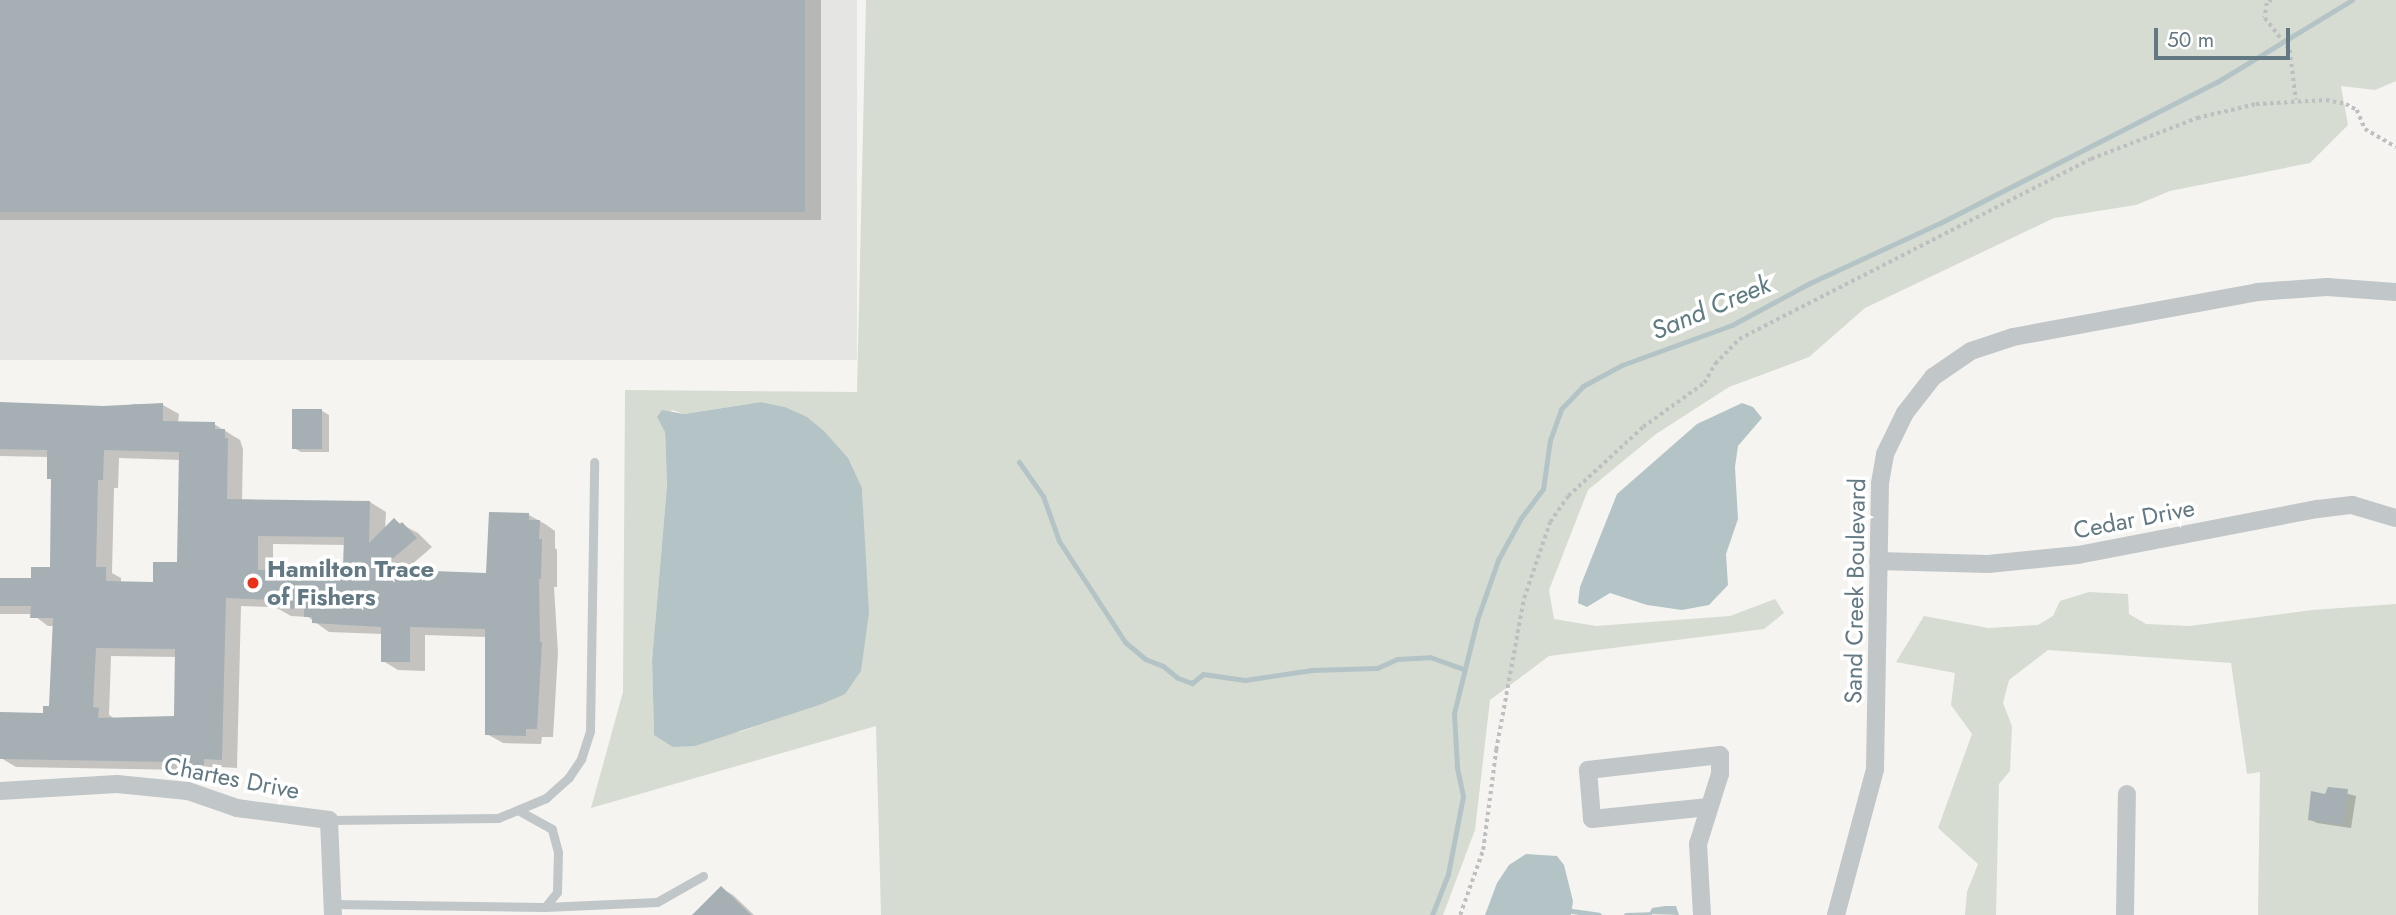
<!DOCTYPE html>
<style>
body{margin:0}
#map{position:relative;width:2396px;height:915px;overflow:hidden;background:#f5f4f0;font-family:Jost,sans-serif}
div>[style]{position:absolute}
.built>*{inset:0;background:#e5e5e4;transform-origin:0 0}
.green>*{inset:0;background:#d6dcd1}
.water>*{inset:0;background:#b4c4c6}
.shadow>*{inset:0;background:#0003;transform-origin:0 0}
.stream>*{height:5px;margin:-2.5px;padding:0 2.5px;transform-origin:2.5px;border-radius:2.5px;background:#b4c4c6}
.building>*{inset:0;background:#a5afb4;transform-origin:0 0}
.path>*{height:3.5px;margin-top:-1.75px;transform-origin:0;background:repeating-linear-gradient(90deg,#bdbfc1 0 3.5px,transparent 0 7px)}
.service>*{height:9px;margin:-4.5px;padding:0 4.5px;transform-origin:4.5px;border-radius:4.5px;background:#c1c6c8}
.minor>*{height:18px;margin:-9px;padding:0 9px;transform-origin:9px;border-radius:9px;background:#c1c6c8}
.dots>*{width:19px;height:19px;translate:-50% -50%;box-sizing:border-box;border:4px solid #fff;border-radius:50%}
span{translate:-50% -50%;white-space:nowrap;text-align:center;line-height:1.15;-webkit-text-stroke:7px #fff;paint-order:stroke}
.street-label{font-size:24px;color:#627883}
.poi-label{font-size:24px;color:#627883;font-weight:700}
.left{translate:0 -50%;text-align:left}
.water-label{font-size:26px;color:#5e7b80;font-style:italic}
.scale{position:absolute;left:2154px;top:28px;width:136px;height:32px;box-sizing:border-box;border:4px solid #627883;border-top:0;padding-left:9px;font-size:21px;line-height:24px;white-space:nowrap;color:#627883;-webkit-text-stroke:5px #fff;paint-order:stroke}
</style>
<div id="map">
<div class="built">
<div style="left:0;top:0;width:857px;height:360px"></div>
</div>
<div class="green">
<div style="clip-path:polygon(evenodd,866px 0,2396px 0,2396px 81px,2375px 90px,2341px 86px,2348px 125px,2310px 163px,2170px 191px,2136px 205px,2054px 218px,1865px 308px,1809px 357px,1729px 387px,1656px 434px,1588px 490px,1549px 590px,1554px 619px,1596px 626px,1730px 616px,1775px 599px,1784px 613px,1764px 629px,1549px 656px,1490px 700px,1475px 830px,1443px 915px,881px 915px,876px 726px,591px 808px,623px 692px,625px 390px,857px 392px,866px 0,761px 402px,785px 407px,862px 488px,865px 557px,773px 720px,740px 732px,654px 735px,652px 660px,667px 485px,665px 432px,662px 422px,672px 410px,684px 414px,761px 402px)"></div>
<div style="clip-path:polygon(2089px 592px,2128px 594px,2129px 614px,2146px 624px,2190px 626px,2312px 610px,2396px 604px,2396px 915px,2258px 915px,2260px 772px,2247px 774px,2231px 663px,2048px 650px,2009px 680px,2003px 703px,2012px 726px,2010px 771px,1999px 784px,1996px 915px,1965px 915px,1967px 892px,1978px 864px,1938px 828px,1972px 734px,1951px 705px,1955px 673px,1896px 662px,1924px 616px,1988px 628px,2038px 625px,2053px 616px,2060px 601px)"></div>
</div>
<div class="water">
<div style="clip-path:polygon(761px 402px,785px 407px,807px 417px,824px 431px,848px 458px,862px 488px,869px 613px,861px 671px,845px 694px,822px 704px,695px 746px,673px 747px,654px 735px,652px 660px,667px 485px,665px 432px,657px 417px,662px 410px,684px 414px)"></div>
<div style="clip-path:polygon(1742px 403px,1753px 407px,1762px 418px,1738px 446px,1735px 467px,1738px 519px,1726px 554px,1728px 585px,1709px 605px,1682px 610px,1647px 605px,1610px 593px,1587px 607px,1578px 603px,1580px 587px,1617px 494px,1697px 424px)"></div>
<div style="clip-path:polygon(1526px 854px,1557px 856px,1564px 865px,1573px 901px,1571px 915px,1485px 915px,1497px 883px,1509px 865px)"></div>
<div style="clip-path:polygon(1665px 906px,1676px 906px,1679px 915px,1649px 914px,1652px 908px)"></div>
</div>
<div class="shadow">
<div style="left:0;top:0;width:821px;height:220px"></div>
<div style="clip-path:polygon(evenodd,0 404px,132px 407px,132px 404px,163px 405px,179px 414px,178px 423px,214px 424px,240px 440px,243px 449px,242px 501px,370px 502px,386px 512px,385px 530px,395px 521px,418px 533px,432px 547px,403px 572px,487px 575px,490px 514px,529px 515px,545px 524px,555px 531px,555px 548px,557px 550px,557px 587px,554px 587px,558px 653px,553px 737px,542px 737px,541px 744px,503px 743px,487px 734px,487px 637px,425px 635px,425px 671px,398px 670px,383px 661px,383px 634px,329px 632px,308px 617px,291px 616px,275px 607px,241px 606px,237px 768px,220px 767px,220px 774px,193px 773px,188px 770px,16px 767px,1px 758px,0 714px,45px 715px,51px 708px,54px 626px,48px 626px,32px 614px,0 614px,0 580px,33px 580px,51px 569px,52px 480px,49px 478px,49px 457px,0 456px,0 404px,119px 458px,181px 460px,178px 564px,155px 584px,121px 583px,121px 578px,112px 573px,114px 488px,118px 488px,119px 458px,0 404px,273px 544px,346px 545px,345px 570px,273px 571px,273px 544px,0 404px,111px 656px,177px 657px,176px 717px,115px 719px,109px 715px,111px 656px)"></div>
<div style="clip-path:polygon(322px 411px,329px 415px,329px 452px,301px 452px,294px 448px)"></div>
<div style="clip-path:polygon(2329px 789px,2356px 796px,2351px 828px,2317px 823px,2309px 819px)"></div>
<div style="clip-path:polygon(721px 888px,733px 895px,754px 915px,695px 915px)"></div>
</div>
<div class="stream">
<div style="left:1019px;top:462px;width:42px;rotate:54.8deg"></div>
<div style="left:1043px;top:496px;width:48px;rotate:70.4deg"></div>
<div style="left:1059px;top:541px;width:121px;rotate:56.8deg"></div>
<div style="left:1125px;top:642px;width:26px;rotate:40deg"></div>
<div style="left:1145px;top:659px;width:19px;rotate:21deg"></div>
<div style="left:1163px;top:666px;width:19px;rotate:39deg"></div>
<div style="left:1178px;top:678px;width:15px;rotate:20deg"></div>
<div style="left:1192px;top:683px;width:14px;rotate:-39deg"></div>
<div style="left:1203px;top:674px;width:42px;rotate:8.1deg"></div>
<div style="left:1245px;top:680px;width:68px;rotate:-8.5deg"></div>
<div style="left:1312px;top:670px;width:65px;rotate:-1.8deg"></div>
<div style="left:1377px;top:668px;width:22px;rotate:-24deg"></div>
<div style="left:1397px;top:659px;width:33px;rotate:-3deg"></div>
<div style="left:1430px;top:657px;width:35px;rotate:20deg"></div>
<div style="left:1572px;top:911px;width:27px;rotate:8deg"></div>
<div style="left:1432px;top:915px;width:44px;rotate:-68.7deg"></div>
<div style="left:1448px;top:874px;width:79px;rotate:-79.1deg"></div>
<div style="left:1463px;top:796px;width:30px;rotate:-102deg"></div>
<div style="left:1457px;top:767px;width:54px;rotate:-93.2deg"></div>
<div style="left:1454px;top:713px;width:96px;rotate:-76.1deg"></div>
<div style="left:1477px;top:620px;width:64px;rotate:-70.7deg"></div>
<div style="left:1498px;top:560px;width:48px;rotate:-61.3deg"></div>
<div style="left:1521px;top:518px;width:36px;rotate:-53deg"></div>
<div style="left:1543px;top:489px;width:49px;rotate:-81.9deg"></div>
<div style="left:1550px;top:440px;width:33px;rotate:-70deg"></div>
<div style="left:1561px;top:409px;width:32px;rotate:-46deg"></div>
<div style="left:1583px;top:386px;width:44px;rotate:-28.3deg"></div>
<div style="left:1622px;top:365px;width:117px;rotate:-20deg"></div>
<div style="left:1732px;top:325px;width:89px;rotate:-28.3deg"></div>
<div style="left:1810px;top:283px;width:143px;rotate:-24.8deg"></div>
<div style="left:1940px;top:223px;width:311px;rotate:-27deg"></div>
<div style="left:2217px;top:82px;width:158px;rotate:-31.3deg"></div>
<div style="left:1626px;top:915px;width:23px;rotate:-2deg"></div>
</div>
<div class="building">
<div style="left:0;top:0;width:805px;height:212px"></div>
<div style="clip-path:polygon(evenodd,0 402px,103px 406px,163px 403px,163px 421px,215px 422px,215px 429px,225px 429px,225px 438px,228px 438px,227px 499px,370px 501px,369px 543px,394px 518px,400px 524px,402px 522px,417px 538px,380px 569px,486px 573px,489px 512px,529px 513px,529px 520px,540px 520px,539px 539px,542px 539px,541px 579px,539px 579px,540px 642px,542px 642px,537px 729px,526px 729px,526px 736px,485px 735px,485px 629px,410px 627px,410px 662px,381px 662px,381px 627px,312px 623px,312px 617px,304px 617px,304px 609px,274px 608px,274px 600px,226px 598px,222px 760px,204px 759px,204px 765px,176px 765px,176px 762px,0 759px,0 712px,43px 713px,43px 706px,49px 706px,53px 618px,30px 618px,31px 606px,0 606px,0 578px,31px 578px,31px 567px,50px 567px,51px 479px,47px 479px,47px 450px,0 449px,0 402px,104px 450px,179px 452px,177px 562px,153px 562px,153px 582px,106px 581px,106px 567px,96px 567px,98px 480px,103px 480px,104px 450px,0 402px,258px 536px,344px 537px,343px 568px,258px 570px,258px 536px,0 402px,96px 648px,175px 649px,174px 716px,98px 718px,99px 708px,93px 707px,96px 648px)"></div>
<div style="left:292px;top:409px;width:30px;height:40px"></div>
<div style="clip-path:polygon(2328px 787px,2348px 789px,2344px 825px,2308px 820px,2311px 791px,2325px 794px)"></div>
<div style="clip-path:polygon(721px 886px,751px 915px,692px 915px)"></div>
</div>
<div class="path">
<div style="left:2272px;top:0;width:6px;rotate:149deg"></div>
<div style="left:2267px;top:3px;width:15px;rotate:98deg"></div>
<div style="left:2265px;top:18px;width:41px;rotate:52deg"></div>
<div style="left:2290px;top:50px;width:50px;rotate:83.2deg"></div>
<div style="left:1460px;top:915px;width:69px;rotate:-70.5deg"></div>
<div style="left:1483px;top:850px;width:101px;rotate:-82.6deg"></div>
<div style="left:1496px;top:750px;width:155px;rotate:-79.6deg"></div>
<div style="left:1524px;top:598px;width:80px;rotate:-71.1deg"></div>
<div style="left:1550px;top:522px;width:32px;rotate:-55deg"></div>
<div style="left:1568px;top:496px;width:102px;rotate:-42.6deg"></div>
<div style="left:1643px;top:427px;width:75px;rotate:-35.8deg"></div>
<div style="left:1704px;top:383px;width:22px;rotate:-60deg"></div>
<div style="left:1715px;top:364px;width:35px;rotate:-46deg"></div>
<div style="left:1739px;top:339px;width:395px;rotate:-27.1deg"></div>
<div style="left:2091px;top:159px;width:114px;rotate:-21.1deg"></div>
<div style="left:2197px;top:118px;width:61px;rotate:-13.3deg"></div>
<div style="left:2256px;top:104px;width:70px;rotate:-3.3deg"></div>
<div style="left:2326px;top:100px;width:20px;rotate:11deg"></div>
<div style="left:2346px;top:104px;width:13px;rotate:29deg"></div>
<div style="left:2357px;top:110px;width:21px;rotate:67deg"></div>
<div style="left:2365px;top:129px;width:36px;rotate:30deg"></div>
</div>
<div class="service">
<div style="left:329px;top:820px;width:169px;rotate:-0.7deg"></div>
<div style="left:498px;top:818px;width:52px;rotate:-22.6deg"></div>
<div style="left:546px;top:798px;width:31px;rotate:-42deg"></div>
<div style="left:569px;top:777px;width:22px;rotate:-56deg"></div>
<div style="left:581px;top:759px;width:29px;rotate:-72deg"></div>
<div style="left:590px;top:731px;width:269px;rotate:-89.1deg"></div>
<div style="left:332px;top:904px;width:213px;rotate:0.8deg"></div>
<div style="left:545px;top:907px;width:19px;rotate:-51deg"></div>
<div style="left:557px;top:892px;width:40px;rotate:-88.6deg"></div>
<div style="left:558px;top:852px;width:24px;rotate:-105deg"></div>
<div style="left:552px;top:829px;width:38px;rotate:-151deg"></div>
<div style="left:545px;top:907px;width:112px;rotate:-2.6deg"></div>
<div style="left:657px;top:902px;width:53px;rotate:-29.5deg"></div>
</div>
<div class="minor">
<div style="left:1878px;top:561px;width:110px;rotate:1.6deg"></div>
<div style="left:1988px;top:564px;width:90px;rotate:-5.7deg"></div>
<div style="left:2078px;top:555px;width:244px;rotate:-10.9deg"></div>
<div style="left:2318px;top:509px;width:34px;rotate:-7deg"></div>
<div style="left:2352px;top:505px;width:46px;rotate:16.5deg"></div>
<div style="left:0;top:791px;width:117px;rotate:-3.4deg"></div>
<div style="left:117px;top:784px;width:71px;rotate:5.6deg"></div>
<div style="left:188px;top:791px;width:52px;rotate:19.1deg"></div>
<div style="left:237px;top:808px;width:93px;rotate:7.4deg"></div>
<div style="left:329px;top:820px;width:95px;rotate:87.6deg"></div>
<div style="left:1702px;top:915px;width:71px;rotate:-93.2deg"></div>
<div style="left:1698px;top:844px;width:73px;rotate:-72.6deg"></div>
<div style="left:1720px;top:774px;width:19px;rotate:-90deg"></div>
<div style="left:1720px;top:755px;width:133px;rotate:173.5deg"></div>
<div style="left:1588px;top:770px;width:49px;rotate:85.3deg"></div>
<div style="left:1592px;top:819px;width:117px;rotate:-5.9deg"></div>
<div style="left:1836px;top:915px;width:151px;rotate:-75deg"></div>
<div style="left:1875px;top:769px;width:286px;rotate:-89deg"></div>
<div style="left:1880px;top:483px;width:29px;rotate:-80deg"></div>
<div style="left:1885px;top:454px;width:46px;rotate:-64deg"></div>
<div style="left:1905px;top:413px;width:46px;rotate:-52.1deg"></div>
<div style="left:1933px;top:377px;width:46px;rotate:-34.4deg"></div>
<div style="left:1971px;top:351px;width:44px;rotate:-18.4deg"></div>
<div style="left:2013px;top:337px;width:248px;rotate:-10.4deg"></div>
<div style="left:2257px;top:292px;width:70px;rotate:-4.1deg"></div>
<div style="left:2327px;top:287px;width:69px;rotate:4.1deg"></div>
<div style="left:2125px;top:915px;width:121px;rotate:-89.1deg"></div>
</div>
<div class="dots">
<div style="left:253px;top:583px;background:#ea2f1a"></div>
</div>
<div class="street-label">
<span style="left:2134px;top:519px;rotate:-11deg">Cedar Drive</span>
<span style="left:1855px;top:591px;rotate:-89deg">Sand Creek Boulevard</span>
<span style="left:232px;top:778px;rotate:11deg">Chartes Drive</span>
</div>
<div class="poi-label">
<span class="left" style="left:267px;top:583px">Hamilton Trace<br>of Fishers</span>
</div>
<div class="water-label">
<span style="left:1711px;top:308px;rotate:-23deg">Sand Creek</span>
</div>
<div class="scale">50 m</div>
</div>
